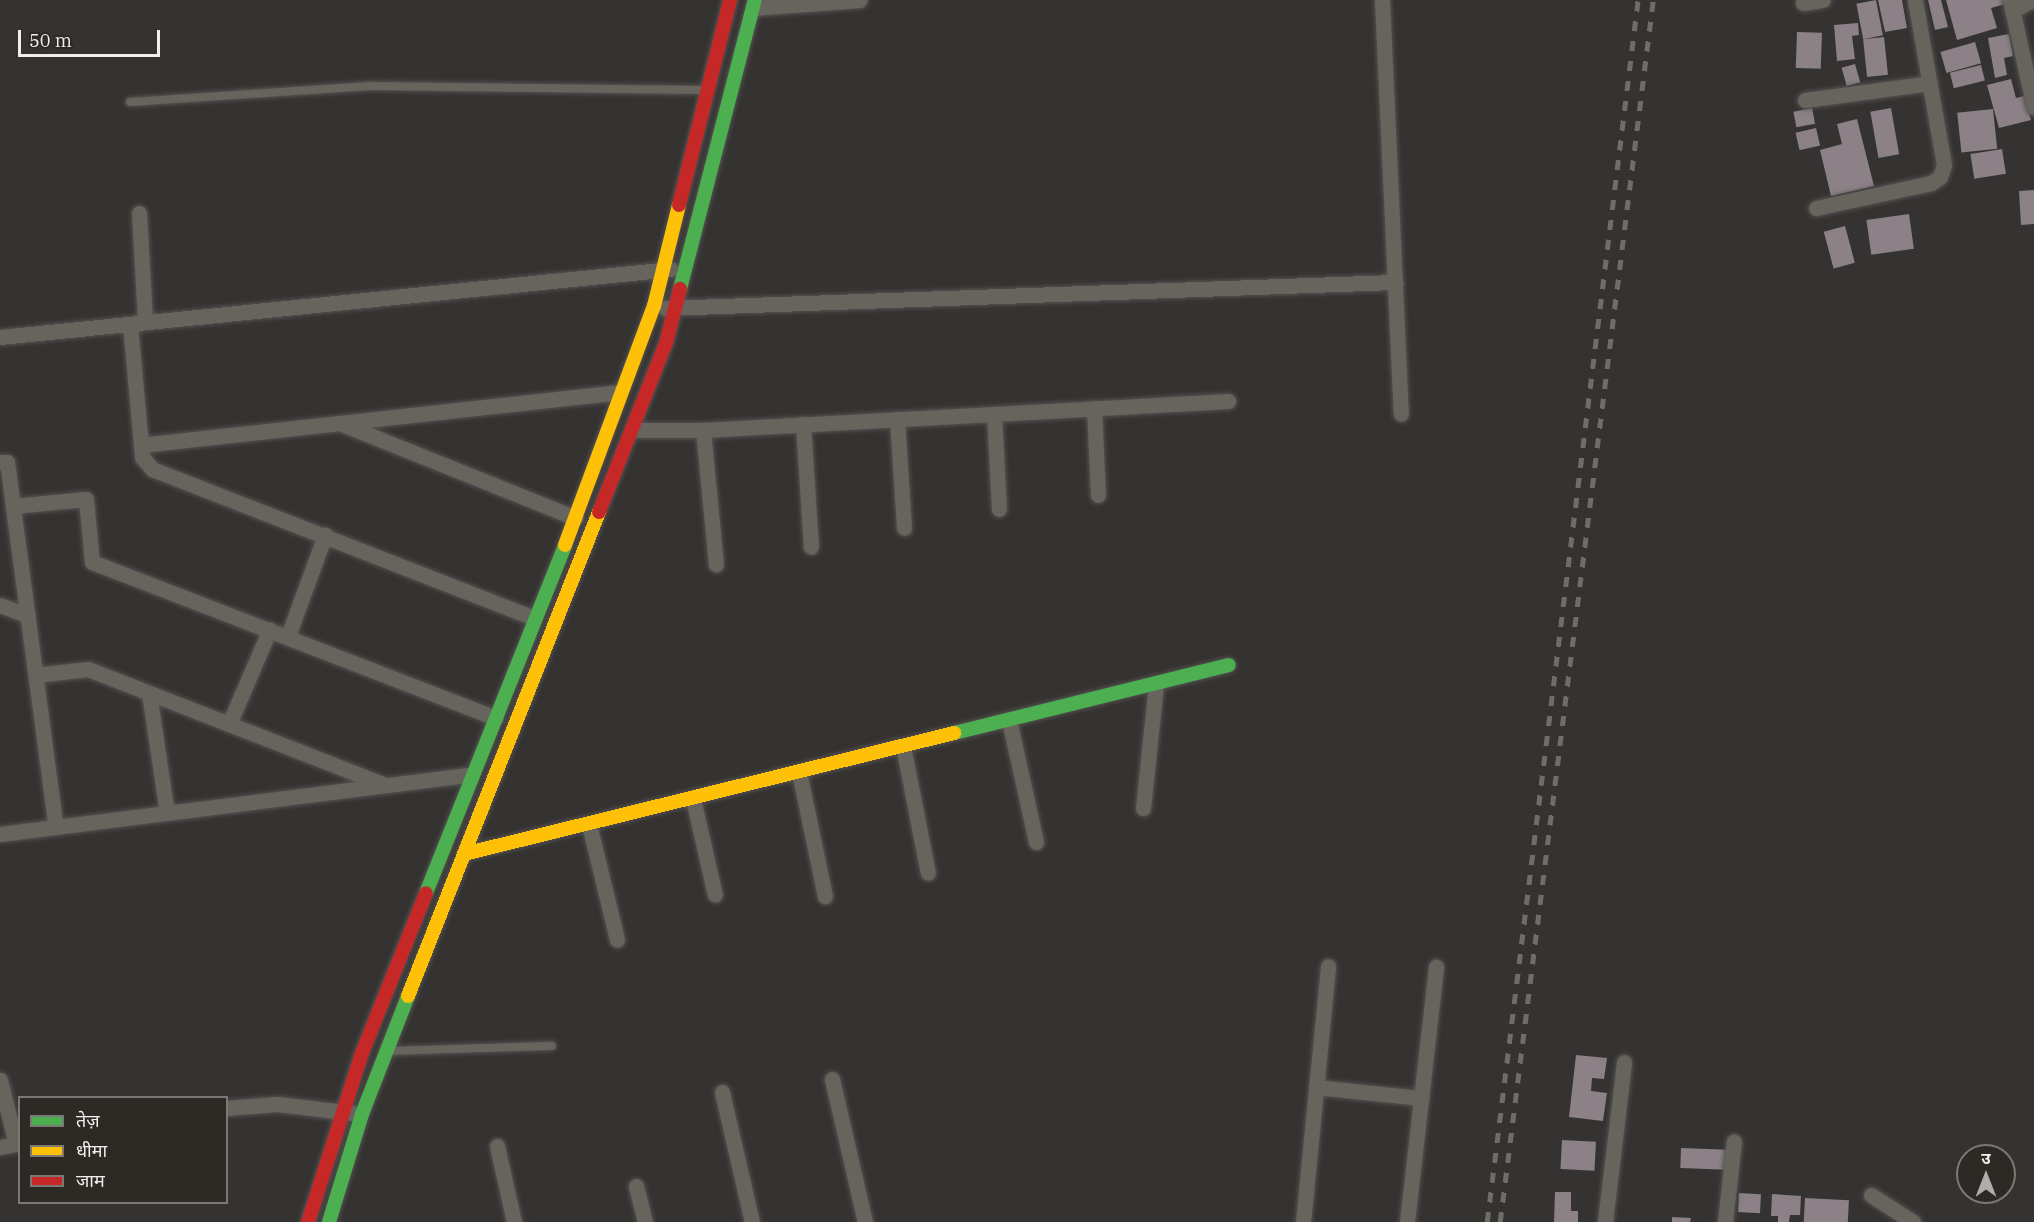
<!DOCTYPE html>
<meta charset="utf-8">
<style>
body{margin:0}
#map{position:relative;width:2034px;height:1222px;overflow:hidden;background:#353331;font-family:"IBM Plex Serif","Noto Sans Devanagari",serif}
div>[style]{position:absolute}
.building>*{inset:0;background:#8b8187;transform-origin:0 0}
.roads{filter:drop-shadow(0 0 2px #525150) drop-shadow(0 0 2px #525150)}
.lane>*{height:8px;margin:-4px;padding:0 4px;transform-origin:4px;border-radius:4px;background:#67645e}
.street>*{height:15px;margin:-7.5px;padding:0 7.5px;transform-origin:7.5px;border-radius:7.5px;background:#67645e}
.fast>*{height:14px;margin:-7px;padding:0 7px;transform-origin:7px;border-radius:7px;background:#4caf50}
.slow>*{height:14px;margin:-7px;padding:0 7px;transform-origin:7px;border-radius:7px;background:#ffc107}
.jam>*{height:14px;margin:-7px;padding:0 7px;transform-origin:7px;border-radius:7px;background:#c62828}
.rail>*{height:4.5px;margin-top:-2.25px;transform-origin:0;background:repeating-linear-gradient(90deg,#6f6d68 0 10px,transparent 0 20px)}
span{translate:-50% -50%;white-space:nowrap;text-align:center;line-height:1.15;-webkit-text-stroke:6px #2d2a25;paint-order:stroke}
.legend{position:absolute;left:18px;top:1096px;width:210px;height:108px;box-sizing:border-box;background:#2d2a25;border:2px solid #7b7975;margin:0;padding:8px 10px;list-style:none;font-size:18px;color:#f1efec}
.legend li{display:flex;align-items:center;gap:12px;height:30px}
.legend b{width:30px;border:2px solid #7b7975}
.north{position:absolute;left:1956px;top:1144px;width:60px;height:60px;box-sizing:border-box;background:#2d2a25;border:2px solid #7b7975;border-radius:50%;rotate:0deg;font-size:16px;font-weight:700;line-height:24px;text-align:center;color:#f1efec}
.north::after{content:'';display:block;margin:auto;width:21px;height:27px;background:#afadab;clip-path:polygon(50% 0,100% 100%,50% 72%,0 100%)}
.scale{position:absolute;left:18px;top:30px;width:142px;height:27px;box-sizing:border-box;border:3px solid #f1efec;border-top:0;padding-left:8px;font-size:18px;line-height:21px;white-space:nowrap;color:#f1efec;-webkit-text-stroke:4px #2d2a25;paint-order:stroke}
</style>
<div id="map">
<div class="building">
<div style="left:1876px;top:0;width:36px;height:20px;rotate:79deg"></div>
<div style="clip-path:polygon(1878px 0,1902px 0,1907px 28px,1885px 32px)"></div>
<div style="clip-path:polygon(1928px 0,1941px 0,1948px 27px,1935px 30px)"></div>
<div style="clip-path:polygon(1946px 0,2004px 0,2005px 4px,1991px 8px,1997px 28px,1957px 40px)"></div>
<div style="clip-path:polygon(1858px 23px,1859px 35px,1852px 36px,1855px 59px,1837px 61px,1834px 25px)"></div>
<div style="left:1797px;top:32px;width:25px;height:36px;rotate:2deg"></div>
<div style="clip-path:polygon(2009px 34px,2013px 56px,2004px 58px,2007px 75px,1995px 78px,1988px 38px)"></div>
<div style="left:1884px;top:37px;width:38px;height:21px;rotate:84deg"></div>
<div style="left:1975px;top:42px;width:22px;height:36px;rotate:74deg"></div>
<div style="left:1855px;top:64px;width:19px;height:14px;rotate:74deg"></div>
<div style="left:1981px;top:65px;width:16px;height:32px;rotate:76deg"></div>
<div style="clip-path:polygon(2011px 79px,2016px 98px,2024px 96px,2031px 120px,1999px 128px,1987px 85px)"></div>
<div style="left:1812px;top:108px;width:16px;height:19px;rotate:79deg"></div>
<div style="left:1891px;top:108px;width:47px;height:21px;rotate:80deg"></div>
<div style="left:1993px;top:109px;width:40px;height:36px;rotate:84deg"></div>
<div style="clip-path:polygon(1857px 119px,1874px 186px,1831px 196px,1820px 150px,1842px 144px,1837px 124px)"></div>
<div style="left:1816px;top:128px;width:18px;height:21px;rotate:77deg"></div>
<div style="left:2002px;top:149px;width:25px;height:32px;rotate:81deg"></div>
<div style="clip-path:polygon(2034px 190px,2034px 224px,2021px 225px,2019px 191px)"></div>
<div style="left:1909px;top:214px;width:35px;height:43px;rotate:82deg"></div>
<div style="left:1845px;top:226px;width:38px;height:22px;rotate:75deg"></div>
<div style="clip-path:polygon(1576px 1055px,1607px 1058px,1604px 1079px,1592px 1078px,1591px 1091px,1607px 1093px,1603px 1121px,1569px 1117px)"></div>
<div style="left:1562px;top:1140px;width:34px;height:29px;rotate:3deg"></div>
<div style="left:1681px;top:1148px;width:47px;height:20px;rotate:2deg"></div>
<div style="clip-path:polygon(1555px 1192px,1571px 1192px,1571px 1211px,1578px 1211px,1578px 1222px,1554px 1222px)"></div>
<div style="left:1739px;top:1193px;width:22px;height:19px;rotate:3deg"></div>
<div style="clip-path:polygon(1772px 1194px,1801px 1196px,1800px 1215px,1790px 1215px,1789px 1222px,1778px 1222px,1778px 1216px,1771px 1216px)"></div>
<div style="left:1805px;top:1198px;width:44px;height:24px;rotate:3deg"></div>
<div style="clip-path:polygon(1672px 1217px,1691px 1218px,1690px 1222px,1672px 1222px)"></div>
</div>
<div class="roads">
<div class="lane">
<div style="left:130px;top:102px;width:241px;rotate:-3.8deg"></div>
<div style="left:370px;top:86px;width:337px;rotate:0.7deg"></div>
<div style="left:389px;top:1051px;width:163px;rotate:-1.8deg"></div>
</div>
<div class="street">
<div style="left:1382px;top:0;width:414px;rotate:87.4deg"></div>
<div style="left:2010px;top:0;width:110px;rotate:77.4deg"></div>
<div style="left:1803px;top:3px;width:20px;rotate:-9deg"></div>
<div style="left:753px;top:8px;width:107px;rotate:-4.3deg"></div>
<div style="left:2012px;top:11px;width:23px;rotate:-29deg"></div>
<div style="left:1805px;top:100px;width:126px;rotate:-7.7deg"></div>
<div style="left:1816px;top:208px;width:118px;rotate:-12.3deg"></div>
<div style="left:1931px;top:183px;width:11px;rotate:-34deg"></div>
<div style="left:1940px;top:177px;width:13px;rotate:-72deg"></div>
<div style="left:1944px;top:165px;width:168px;rotate:-100deg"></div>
<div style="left:139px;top:213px;width:109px;rotate:86.8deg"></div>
<div style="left:665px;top:308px;width:731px;rotate:-2.04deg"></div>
<div style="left:130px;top:324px;width:134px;rotate:84.8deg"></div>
<div style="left:142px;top:457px;width:16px;rotate:50deg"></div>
<div style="left:152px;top:469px;width:410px;rotate:21.3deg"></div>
<div style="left:0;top:337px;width:674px;rotate:-5.79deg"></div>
<div style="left:1094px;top:408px;width:87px;rotate:87.4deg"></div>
<div style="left:994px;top:414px;width:95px;rotate:87deg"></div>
<div style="left:897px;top:419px;width:109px;rotate:86.3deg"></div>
<div style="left:342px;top:424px;width:252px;rotate:21.9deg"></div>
<div style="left:803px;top:424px;width:123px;rotate:86.3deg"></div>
<div style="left:634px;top:430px;width:69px"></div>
<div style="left:703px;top:430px;width:526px;rotate:-3.16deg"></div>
<div style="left:703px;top:430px;width:135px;rotate:84.5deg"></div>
<div style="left:141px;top:445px;width:482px;rotate:-6.3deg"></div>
<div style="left:0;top:462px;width:7px"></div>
<div style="left:7px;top:462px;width:368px;rotate:82.4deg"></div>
<div style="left:13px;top:506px;width:73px;rotate:-5.5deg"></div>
<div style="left:86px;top:499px;width:63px;rotate:84.6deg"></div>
<div style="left:92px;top:562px;width:433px;rotate:21.1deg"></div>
<div style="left:0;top:605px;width:30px;rotate:21deg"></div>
<div style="left:288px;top:636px;width:108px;rotate:-69.9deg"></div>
<div style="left:36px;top:675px;width:52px;rotate:-6.6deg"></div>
<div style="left:88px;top:669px;width:319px;rotate:21.3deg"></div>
<div style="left:149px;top:693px;width:121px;rotate:81.5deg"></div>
<div style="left:1009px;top:720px;width:125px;rotate:77.5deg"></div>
<div style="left:229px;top:724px;width:103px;rotate:-66.7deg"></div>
<div style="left:903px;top:746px;width:129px;rotate:78.9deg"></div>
<div style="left:799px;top:772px;width:127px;rotate:78.2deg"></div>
<div style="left:693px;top:799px;width:98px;rotate:77.1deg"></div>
<div style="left:1143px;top:808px;width:125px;rotate:-84deg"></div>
<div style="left:589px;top:824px;width:119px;rotate:76.4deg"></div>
<div style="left:0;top:834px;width:476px;rotate:-7.2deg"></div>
<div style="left:832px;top:1079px;width:147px;rotate:77deg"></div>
<div style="left:0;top:1080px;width:66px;rotate:76deg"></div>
<div style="left:1316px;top:1087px;width:106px;rotate:6deg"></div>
<div style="left:722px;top:1092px;width:133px;rotate:77deg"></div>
<div style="left:226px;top:1108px;width:52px;rotate:-4.4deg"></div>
<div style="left:278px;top:1104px;width:75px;rotate:6.9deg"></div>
<div style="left:497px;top:1146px;width:78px;rotate:77.4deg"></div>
<div style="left:0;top:1147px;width:20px;rotate:-11deg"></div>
<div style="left:636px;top:1186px;width:37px;rotate:76deg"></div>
<div style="left:1871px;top:1195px;width:50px;rotate:32.7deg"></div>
<div style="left:1303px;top:1222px;width:257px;rotate:-84.4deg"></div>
<div style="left:1407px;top:1222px;width:257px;rotate:-83.5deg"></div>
<div style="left:1605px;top:1222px;width:161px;rotate:-83.2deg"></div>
<div style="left:1725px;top:1222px;width:81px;rotate:-83.7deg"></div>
</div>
<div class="fast">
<div style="left:680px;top:289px;width:299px;rotate:-75.5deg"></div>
<div style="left:954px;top:733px;width:283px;rotate:-13.9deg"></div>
<div style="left:426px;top:893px;width:375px;rotate:-68.2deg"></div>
<div style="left:329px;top:1222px;width:113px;rotate:-73deg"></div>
<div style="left:362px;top:1114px;width:127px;rotate:-68.7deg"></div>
</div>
<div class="slow">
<div style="left:565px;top:545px;width:255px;rotate:-69.6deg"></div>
<div style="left:654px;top:306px;width:104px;rotate:-76.1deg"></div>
<div style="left:464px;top:854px;width:505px;rotate:-13.87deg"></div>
<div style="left:408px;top:996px;width:520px;rotate:-68.46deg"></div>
</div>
<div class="jam">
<div style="left:679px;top:205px;width:211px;rotate:-76deg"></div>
<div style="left:599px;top:512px;width:182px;rotate:-68.4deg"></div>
<div style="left:666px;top:343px;width:56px;rotate:-75.5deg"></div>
<div style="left:308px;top:1222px;width:177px;rotate:-72.3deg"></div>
<div style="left:362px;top:1053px;width:172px;rotate:-68.2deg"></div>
</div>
</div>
<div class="rail">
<div style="left:1487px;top:1222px;width:1231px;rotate:-82.96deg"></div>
<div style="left:1500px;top:1222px;width:1232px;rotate:-82.86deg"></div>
</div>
<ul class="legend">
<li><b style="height:8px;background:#4caf50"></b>तेज़</li>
<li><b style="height:8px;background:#ffc107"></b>धीमा</li>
<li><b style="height:8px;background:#c62828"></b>जाम</li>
</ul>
<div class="north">उ</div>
<div class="scale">50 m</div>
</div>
